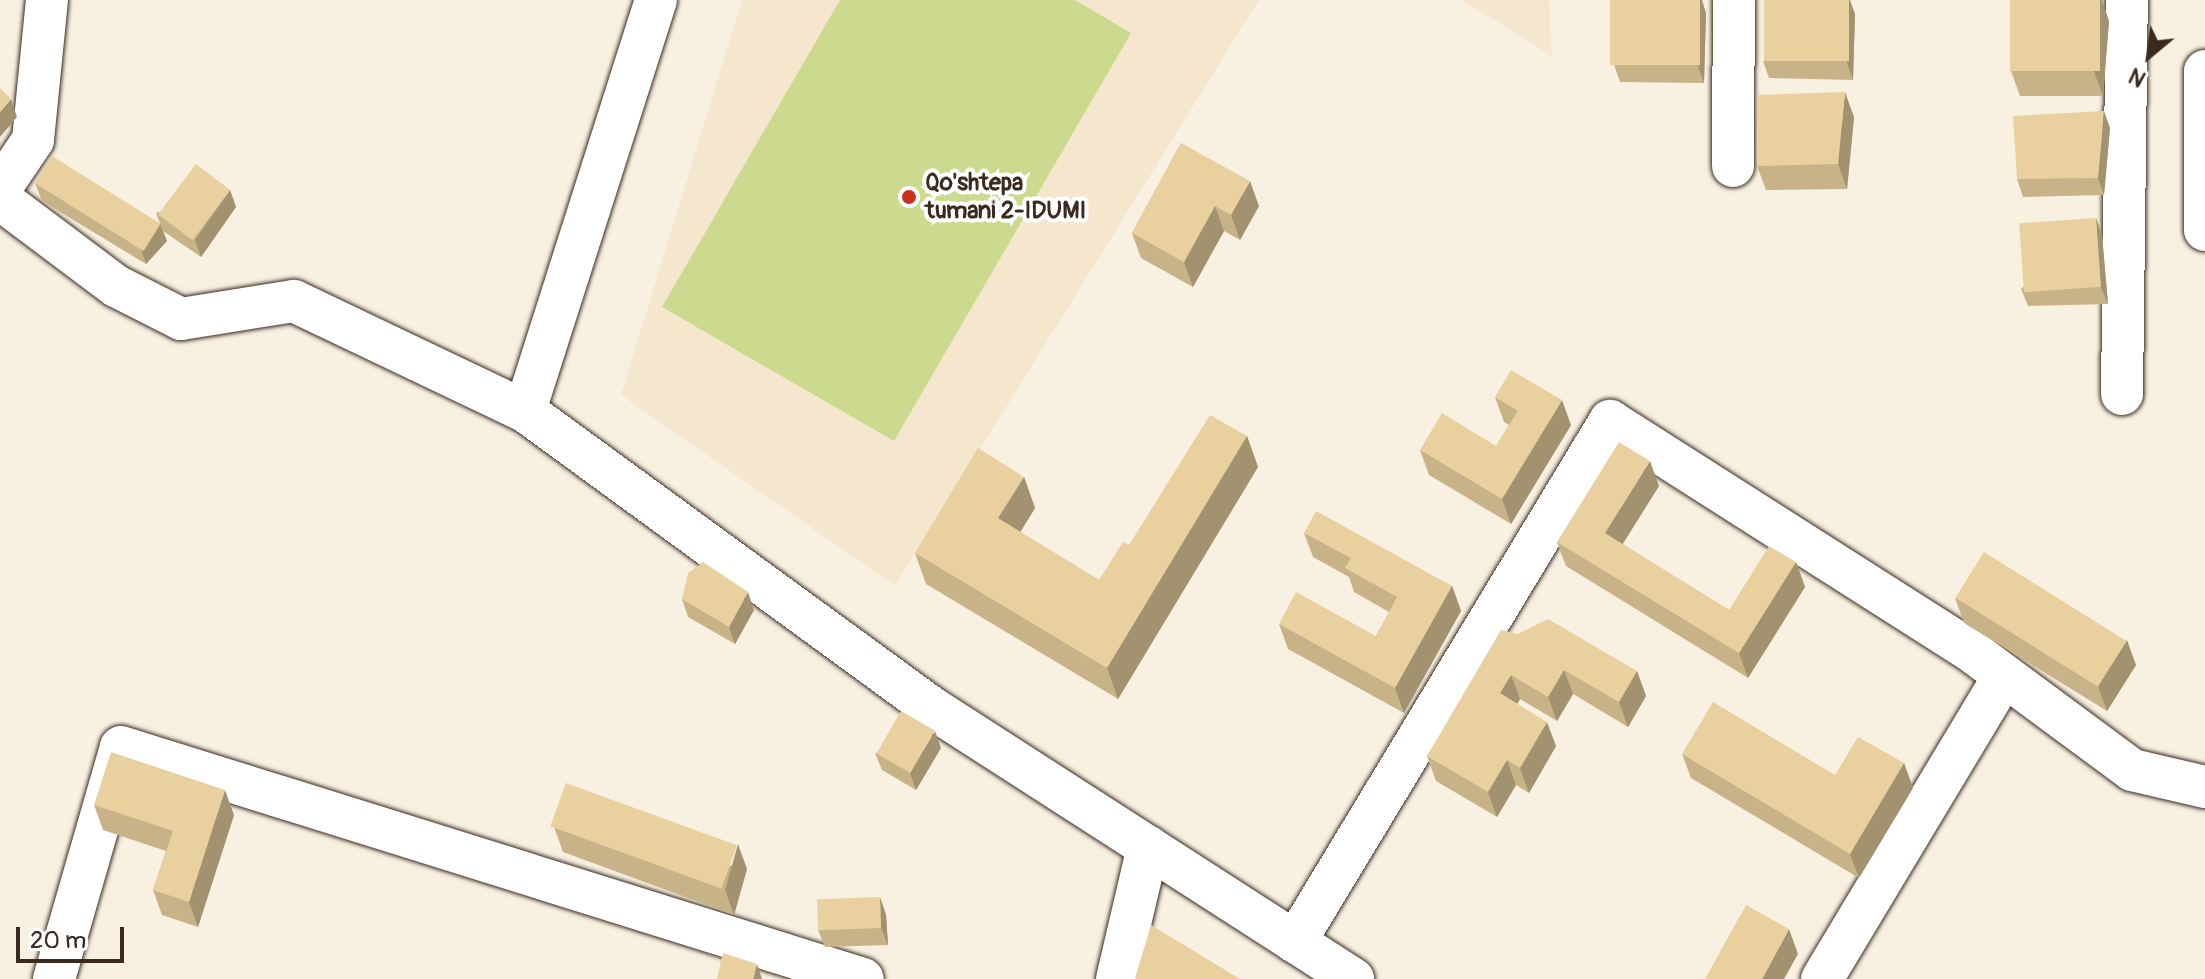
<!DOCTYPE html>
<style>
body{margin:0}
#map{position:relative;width:2205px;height:979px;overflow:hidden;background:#f8f1e2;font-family:Pangolin,sans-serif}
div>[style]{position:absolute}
.built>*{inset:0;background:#f4e7ce}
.green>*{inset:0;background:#cbda8e}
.roads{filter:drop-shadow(0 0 2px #3b2a1e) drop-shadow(0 0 2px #3b2a1e)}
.street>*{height:42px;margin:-21px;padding:0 21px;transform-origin:21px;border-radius:21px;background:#fff}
.wall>*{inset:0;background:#c8b389}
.shaded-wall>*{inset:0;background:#a3926f}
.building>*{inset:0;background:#e9d09f;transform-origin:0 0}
.dots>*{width:22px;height:22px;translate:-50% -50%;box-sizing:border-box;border:4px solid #fff;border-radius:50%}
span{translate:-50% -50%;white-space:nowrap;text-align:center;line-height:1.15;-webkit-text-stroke:8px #fff;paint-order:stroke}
.poi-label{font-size:24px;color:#3b2a1e;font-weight:700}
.left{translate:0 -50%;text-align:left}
.north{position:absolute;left:2109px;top:16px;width:80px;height:80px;-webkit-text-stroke:6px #fff;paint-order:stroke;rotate:209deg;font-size:22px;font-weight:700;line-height:32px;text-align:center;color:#3b2a1e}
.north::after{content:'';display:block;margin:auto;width:28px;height:36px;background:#3b2a1e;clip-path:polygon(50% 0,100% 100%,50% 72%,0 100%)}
.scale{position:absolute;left:16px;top:927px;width:108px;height:36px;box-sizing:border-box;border:4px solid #3b2a1e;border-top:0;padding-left:10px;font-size:24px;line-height:28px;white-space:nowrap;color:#3b2a1e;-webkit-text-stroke:6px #fff;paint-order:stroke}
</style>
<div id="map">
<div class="built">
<div style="clip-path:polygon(742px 0,1259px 0,895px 586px,621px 395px)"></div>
<div style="clip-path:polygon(1462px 0,1549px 0,1552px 56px)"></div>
</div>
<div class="green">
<div style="clip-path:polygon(840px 0,1075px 0,1131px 33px,894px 441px,662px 307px)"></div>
</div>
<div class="roads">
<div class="street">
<div style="left:656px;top:0;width:431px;rotate:107.7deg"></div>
<div style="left:525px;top:411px;width:504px;rotate:36.12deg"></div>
<div style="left:932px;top:708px;width:501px;rotate:32.77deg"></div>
<div style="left:2205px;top:71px;width:159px;rotate:90deg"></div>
<div style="left:1733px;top:166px;width:166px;rotate:-89.7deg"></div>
<div style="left:0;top:189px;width:59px;rotate:-56deg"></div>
<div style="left:33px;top:140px;width:141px;rotate:-84.3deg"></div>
<div style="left:0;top:199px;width:145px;rotate:36.9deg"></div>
<div style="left:116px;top:286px;width:73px;rotate:26.9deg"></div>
<div style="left:181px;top:319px;width:114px;rotate:-9.1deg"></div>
<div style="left:294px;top:301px;width:256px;rotate:25.5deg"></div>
<div style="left:2122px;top:394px;width:394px;rotate:-89.3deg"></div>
<div style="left:1295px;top:942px;width:609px;rotate:-58.84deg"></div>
<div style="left:1610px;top:421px;width:432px;rotate:32.5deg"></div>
<div style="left:1974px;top:653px;width:197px;rotate:36.5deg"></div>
<div style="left:2132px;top:770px;width:75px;rotate:13.1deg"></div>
<div style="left:54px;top:979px;width:241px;rotate:-73.9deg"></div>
<div style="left:121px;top:747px;width:777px;rotate:17.36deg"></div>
<div style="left:1117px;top:979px;width:136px;rotate:-76.8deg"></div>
<div style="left:1822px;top:979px;width:353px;rotate:-59deg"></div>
</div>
</div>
<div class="wall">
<div style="clip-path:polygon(1706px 13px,1704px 83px,1620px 82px,1614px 65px)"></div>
<div style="clip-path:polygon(1855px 14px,1853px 80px,1769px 78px,1763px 61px)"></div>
<div style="clip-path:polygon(2109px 21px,2103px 96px,2020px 96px,2011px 71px)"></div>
<div style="clip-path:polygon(1854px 117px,1847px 189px,1766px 190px,1757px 166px)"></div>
<div style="clip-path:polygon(2110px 128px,2104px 195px,2023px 197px,2017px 179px)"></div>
<div style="clip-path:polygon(1181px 143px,1259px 206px,1240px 240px,1224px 231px,1193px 287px,1141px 258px,1132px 233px)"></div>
<div style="clip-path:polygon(35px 183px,160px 223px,156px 213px,230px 190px,236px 207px,201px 257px,163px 231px,167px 241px,146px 264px,42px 201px)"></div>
<div style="clip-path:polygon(2096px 218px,2102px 235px,2108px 304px,2028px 306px,2021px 289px)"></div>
<div style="clip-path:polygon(1495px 397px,1571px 425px,1511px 524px,1429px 475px,1420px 450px,1496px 446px,1509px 425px,1504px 422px)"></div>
<div style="clip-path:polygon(1247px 436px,1258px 467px,1118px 699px,926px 584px,915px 553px,1024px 477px,1035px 508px,1020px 532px,1099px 580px,1129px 545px)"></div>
<div style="clip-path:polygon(1659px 486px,1622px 544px,1729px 610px,1796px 562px,1805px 587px,1748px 678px,1566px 566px,1557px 542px)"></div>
<div style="clip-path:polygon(1304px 533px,1452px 586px,1461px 611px,1404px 713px,1288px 649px,1279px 624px,1376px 636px,1389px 612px,1354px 592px,1349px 577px,1313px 557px)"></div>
<div style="clip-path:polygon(1955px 598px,2136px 665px,2107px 711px,1964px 623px)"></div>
<div style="clip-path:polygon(682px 599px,754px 610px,735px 644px,688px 617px)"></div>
<div style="clip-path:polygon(1518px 634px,1637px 671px,1646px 696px,1628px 727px,1573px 694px,1557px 721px,1520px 699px,1517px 704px,1556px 746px,1529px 793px,1516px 785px,1497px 817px,1436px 781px,1427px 756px)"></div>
<div style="clip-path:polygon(941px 748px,916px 790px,882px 770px,875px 753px)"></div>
<div style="clip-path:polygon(1682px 754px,1835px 775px,1904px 763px,1913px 788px,1859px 878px,1691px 778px)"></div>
<div style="clip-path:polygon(94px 805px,234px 815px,198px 927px,162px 915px,153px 890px,166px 851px,103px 830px)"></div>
<div style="clip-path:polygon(554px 827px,747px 869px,734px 915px,563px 852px)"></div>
<div style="clip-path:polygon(880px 897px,886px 915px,888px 945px,825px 947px,818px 930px)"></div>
</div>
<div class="shaded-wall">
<div style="clip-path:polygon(1700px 0,1702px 0,1706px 13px,1704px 83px,1698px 66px)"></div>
<div style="clip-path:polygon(1849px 0,1850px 0,1855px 14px,1853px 80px,1847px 63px)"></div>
<div style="clip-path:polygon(2100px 0,2102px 0,2109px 21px,2103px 96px,2094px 71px)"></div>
<div style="clip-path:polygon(1845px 92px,1854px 117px,1847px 189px,1838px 164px)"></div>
<div style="clip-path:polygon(11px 99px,17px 117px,0 137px,0 112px)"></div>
<div style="clip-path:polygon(2104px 111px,2110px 128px,2104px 195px,2098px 178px)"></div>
<div style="clip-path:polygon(1250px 181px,1259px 206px,1240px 240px,1231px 215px)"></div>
<div style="clip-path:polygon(230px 190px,236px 207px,201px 257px,195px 240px)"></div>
<div style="clip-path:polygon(1215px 206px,1224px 231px,1193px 287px,1184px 262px)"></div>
<div style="clip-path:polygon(2096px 218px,2102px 235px,2108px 304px,2101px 287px)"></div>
<div style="clip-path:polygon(160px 224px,167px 241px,146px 264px,140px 246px)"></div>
<div style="clip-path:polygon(1562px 400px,1571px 425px,1511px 524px,1502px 499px)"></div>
<div style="clip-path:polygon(1247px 436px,1258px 467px,1118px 699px,1107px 668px)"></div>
<div style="clip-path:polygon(1650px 461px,1659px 486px,1614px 558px,1605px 533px)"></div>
<div style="clip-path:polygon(1024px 477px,1035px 508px,1010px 549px,998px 518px)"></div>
<div style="clip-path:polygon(1796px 562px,1805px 587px,1748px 678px,1739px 653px)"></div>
<div style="clip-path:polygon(1452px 586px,1461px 611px,1404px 713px,1395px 688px)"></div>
<div style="clip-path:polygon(748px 592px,754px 610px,735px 644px,729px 627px)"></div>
<div style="clip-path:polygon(2127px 640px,2136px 665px,2107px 711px,2098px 686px)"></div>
<div style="clip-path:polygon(1564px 670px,1573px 694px,1557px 721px,1548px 697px)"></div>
<div style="clip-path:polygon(1637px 671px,1646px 696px,1628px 727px,1619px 702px)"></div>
<div style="clip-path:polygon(1511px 675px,1520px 699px,1509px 718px,1500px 693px)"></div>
<div style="clip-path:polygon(1547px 722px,1556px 746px,1529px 793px,1520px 768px)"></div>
<div style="clip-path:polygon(935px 731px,941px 748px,916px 790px,910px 773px)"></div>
<div style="clip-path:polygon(1507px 760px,1516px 785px,1497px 817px,1488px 792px)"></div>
<div style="clip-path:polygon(1904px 763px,1913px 788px,1859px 878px,1850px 854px)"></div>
<div style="clip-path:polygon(225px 790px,234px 815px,198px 927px,189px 902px)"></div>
<div style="clip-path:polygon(738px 844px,747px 869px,734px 915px,725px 890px)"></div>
<div style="clip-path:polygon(880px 897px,886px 915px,888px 945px,881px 928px)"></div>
<div style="clip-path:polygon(1789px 929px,1798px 954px,1784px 979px,1762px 979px)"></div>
<div style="clip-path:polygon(757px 964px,762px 979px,753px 979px)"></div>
</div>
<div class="building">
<div style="left:1610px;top:0;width:90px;height:65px"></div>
<div style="left:1764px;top:0;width:85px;height:61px"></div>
<div style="left:2010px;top:0;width:90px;height:71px"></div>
<div style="clip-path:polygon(0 88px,11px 99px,0 112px)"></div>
<div style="clip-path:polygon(1845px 92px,1838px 164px,1757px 166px,1758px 95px)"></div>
<div style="clip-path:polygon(2104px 111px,2098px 178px,2017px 179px,2013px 116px)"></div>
<div style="clip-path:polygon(1181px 143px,1250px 181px,1231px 215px,1215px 206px,1184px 262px,1132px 233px)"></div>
<div style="left:52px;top:156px;width:128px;height:32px;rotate:32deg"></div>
<div style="left:196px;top:164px;width:43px;height:63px;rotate:37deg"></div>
<div style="left:2096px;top:218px;width:69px;height:77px;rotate:86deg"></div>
<div style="clip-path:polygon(1511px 370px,1562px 400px,1502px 499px,1420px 450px,1442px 413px,1496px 446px,1518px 411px,1495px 397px)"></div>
<div style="clip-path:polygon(1210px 415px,1247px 436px,1107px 668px,915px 553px,978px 448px,1024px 477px,998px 518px,1099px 580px,1123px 542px,1129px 545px)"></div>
<div style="clip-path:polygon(1619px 442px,1650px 461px,1605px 533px,1729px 610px,1769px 546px,1796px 562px,1739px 653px,1557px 542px)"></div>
<div style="clip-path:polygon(1316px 511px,1452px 586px,1395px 688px,1279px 624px,1296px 592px,1376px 636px,1397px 597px,1345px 568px,1351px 558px,1304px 533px)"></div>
<div style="left:1984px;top:552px;width:168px;height:54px;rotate:32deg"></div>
<div style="clip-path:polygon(703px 562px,748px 592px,729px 627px,682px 599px,688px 573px)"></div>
<div style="clip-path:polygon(1548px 619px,1637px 671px,1619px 702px,1564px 670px,1548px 697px,1511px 675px,1500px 693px,1547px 722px,1520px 768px,1507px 760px,1488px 792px,1427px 756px,1501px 630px,1518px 634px)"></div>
<div style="clip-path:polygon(1713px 702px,1835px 775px,1858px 737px,1904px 763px,1850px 854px,1682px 754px)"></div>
<div style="left:901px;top:711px;width:39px;height:49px;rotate:30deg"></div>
<div style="clip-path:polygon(111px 752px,225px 790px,189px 902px,153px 890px,173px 831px,94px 805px)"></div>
<div style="left:566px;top:783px;width:182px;height:46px;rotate:20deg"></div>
<div style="left:880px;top:897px;width:31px;height:63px;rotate:88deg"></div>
<div style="clip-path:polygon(1746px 905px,1789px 929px,1762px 979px,1705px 979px)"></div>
<div style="clip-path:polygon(1151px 925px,1240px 979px,1136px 979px,1135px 978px)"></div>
<div style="clip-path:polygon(723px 953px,757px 964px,753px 979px,717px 979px)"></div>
</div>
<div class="dots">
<div style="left:909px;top:197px;background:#c8321e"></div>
</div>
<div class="poi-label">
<span class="left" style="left:925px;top:197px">Qo'shtepa<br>tumani 2-IDUMI</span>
</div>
<div class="north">N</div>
<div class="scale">20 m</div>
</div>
